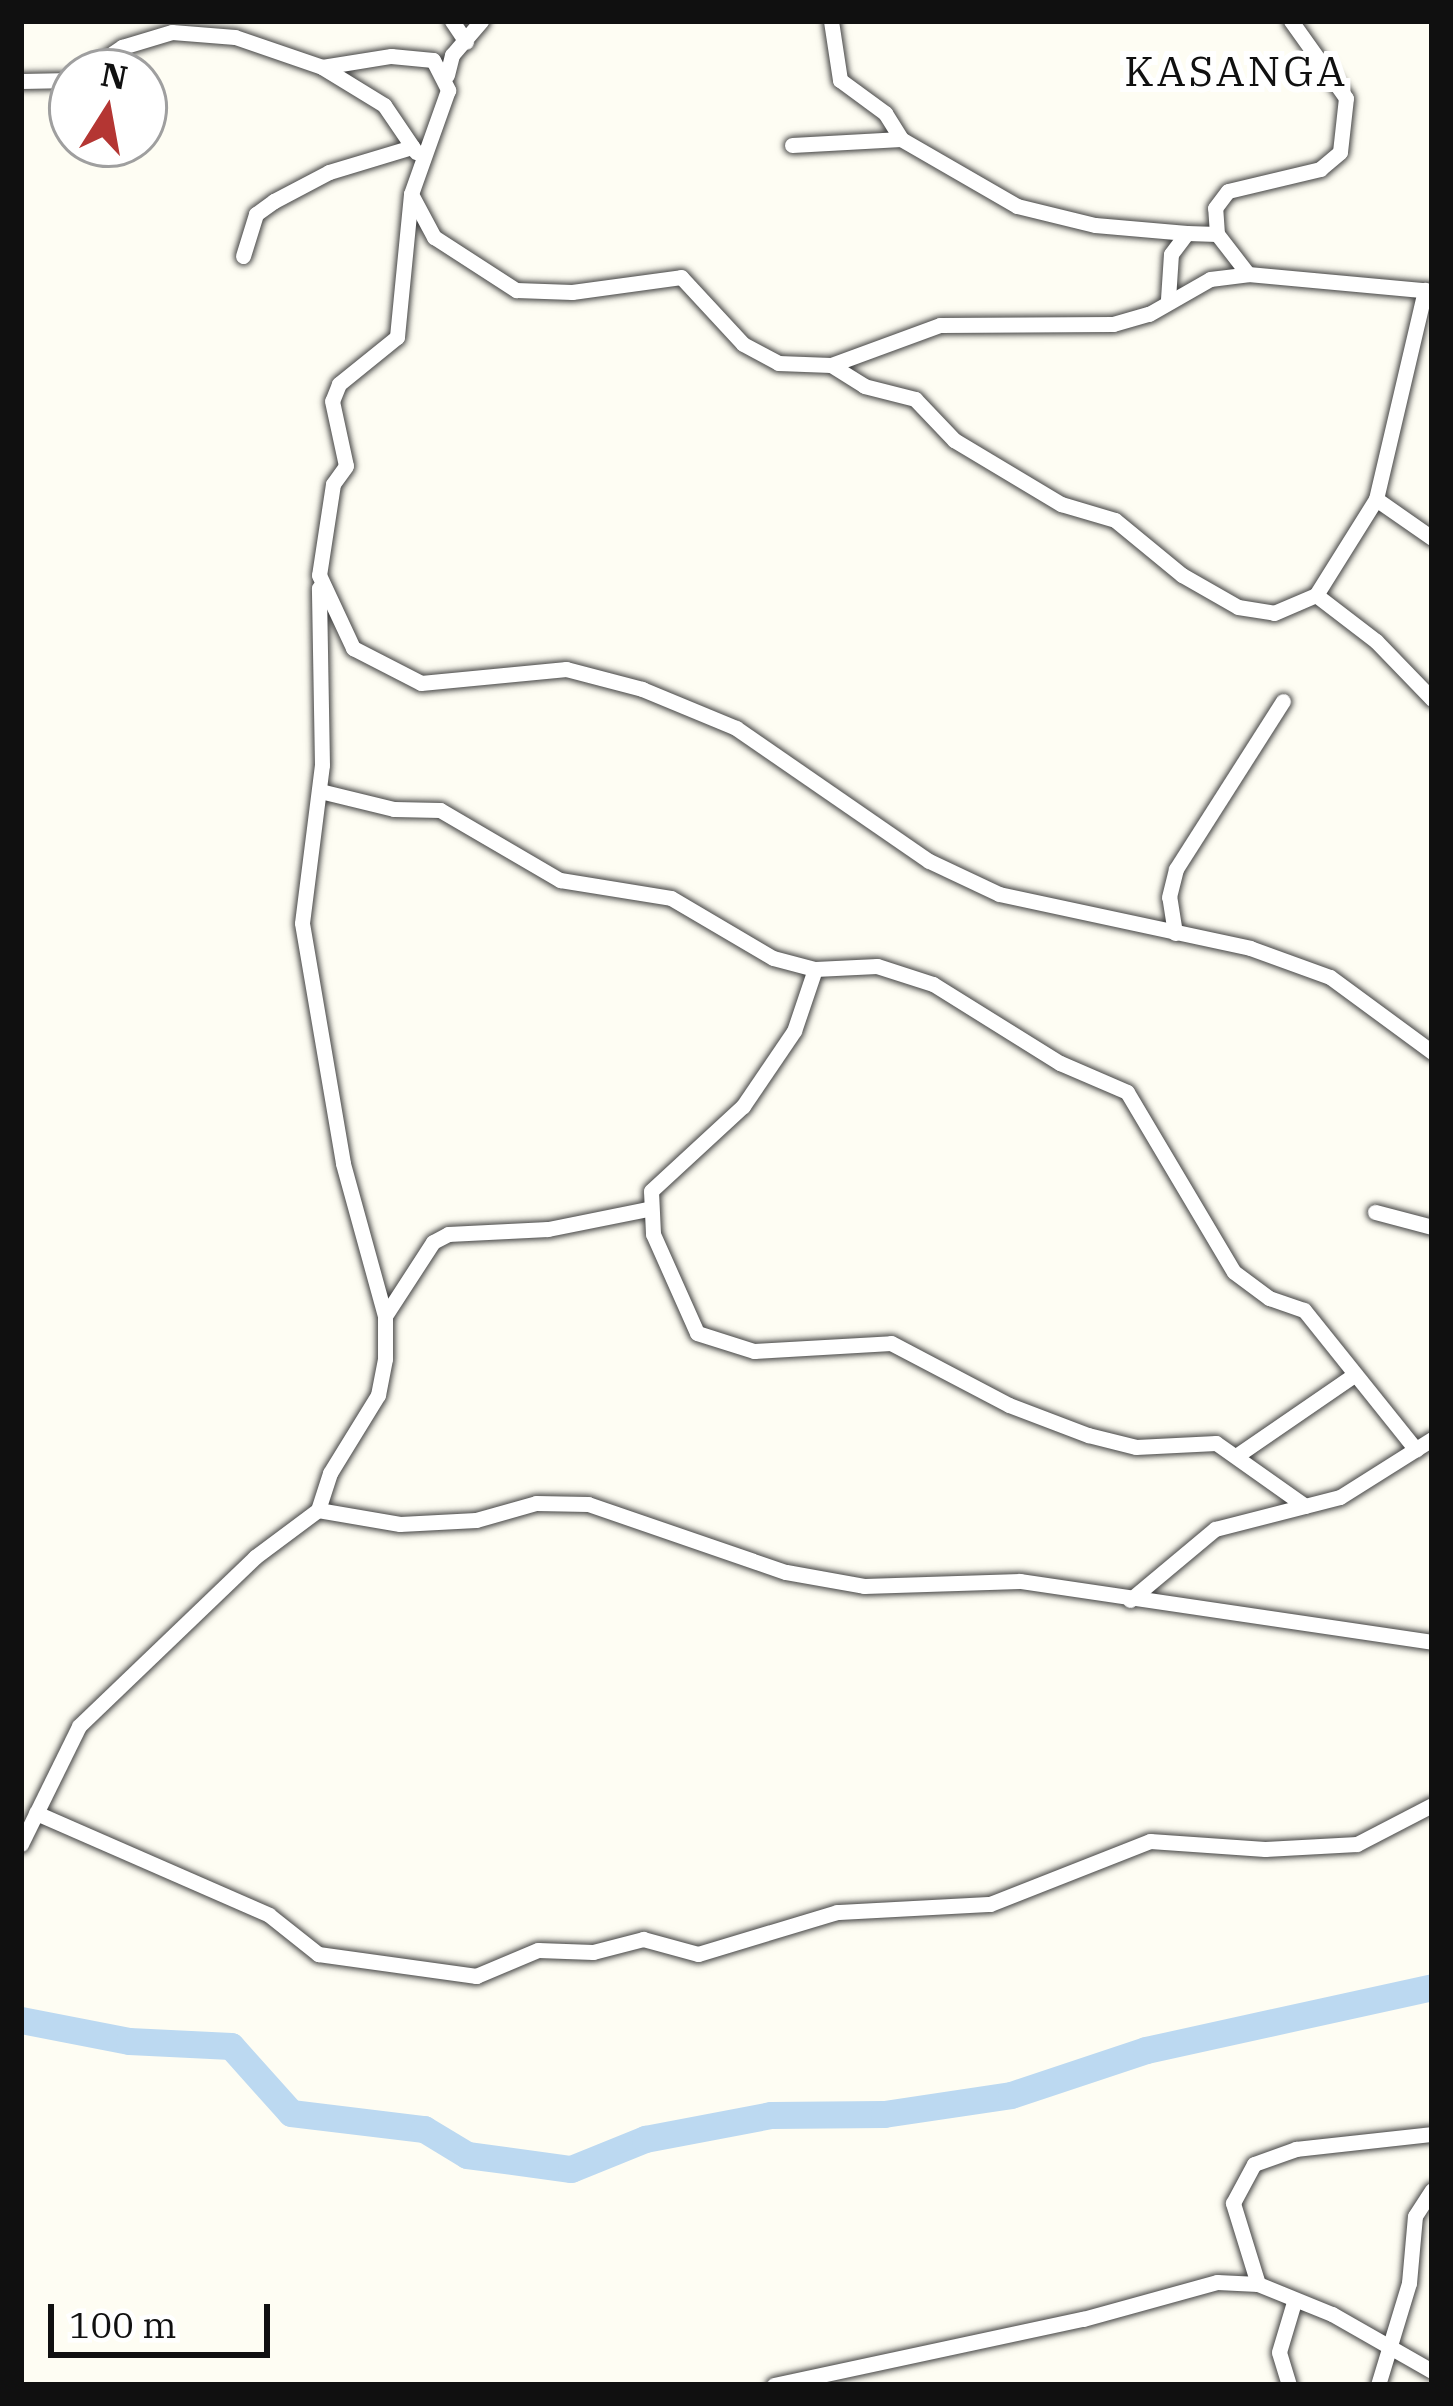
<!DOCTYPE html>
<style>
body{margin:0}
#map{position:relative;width:1453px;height:2406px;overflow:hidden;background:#fefdf3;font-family:"IBM Plex Serif",serif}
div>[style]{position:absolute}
.river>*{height:27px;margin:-13.5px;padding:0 13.5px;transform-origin:13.5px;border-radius:13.5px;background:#bcd9f1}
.roads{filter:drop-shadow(0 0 3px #434343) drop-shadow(0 0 3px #434343)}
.street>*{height:15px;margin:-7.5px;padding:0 7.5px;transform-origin:7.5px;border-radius:7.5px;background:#fff}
span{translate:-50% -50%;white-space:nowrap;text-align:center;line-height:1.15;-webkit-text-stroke:12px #fff;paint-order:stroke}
.quarter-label{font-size:42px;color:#101010;letter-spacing:3px}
.frame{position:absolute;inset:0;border:24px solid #101010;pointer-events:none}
.north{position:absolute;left:48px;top:48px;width:120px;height:120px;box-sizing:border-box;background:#fff;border:3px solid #9f9f9f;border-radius:50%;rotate:11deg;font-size:33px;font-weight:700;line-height:48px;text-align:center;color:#101010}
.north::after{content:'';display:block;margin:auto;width:42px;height:54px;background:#b43633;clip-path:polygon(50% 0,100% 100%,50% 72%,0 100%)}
.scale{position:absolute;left:48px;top:2304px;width:222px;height:54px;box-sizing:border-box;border:6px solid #101010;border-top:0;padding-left:15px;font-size:36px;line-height:42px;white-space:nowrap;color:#101010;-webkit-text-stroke:9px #fff;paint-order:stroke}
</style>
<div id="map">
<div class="river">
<div style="left:21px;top:2020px;width:110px;rotate:11deg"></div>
<div style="left:129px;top:2041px;width:102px;rotate:2.8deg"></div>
<div style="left:231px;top:2046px;width:90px;rotate:48.2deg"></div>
<div style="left:291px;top:2113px;width:134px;rotate:6.9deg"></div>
<div style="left:424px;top:2129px;width:50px;rotate:31.2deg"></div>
<div style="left:467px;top:2155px;width:105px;rotate:7.7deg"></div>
<div style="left:571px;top:2169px;width:80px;rotate:-22.1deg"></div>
<div style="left:645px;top:2139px;width:128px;rotate:-10.8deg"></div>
<div style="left:771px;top:2115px;width:113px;rotate:-0.5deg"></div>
<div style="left:884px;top:2114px;width:128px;rotate:-8.5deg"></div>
<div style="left:1011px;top:2095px;width:142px;rotate:-18.4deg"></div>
<div style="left:1146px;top:2050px;width:293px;rotate:-12.4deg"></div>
</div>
<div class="roads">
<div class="street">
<div style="left:452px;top:21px;width:25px;rotate:56deg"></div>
<div style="left:831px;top:21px;width:60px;rotate:81.3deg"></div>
<div style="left:840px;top:80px;width:56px;rotate:36.3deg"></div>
<div style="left:885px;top:113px;width:31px;rotate:58deg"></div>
<div style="left:322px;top:67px;width:73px;rotate:31.5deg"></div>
<div style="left:384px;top:105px;width:57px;rotate:55.8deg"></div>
<div style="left:85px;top:72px;width:45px;rotate:-34deg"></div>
<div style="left:122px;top:47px;width:52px;rotate:-16.7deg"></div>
<div style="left:172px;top:32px;width:63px;rotate:4.5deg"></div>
<div style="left:235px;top:37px;width:92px;rotate:19deg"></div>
<div style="left:322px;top:67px;width:70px;rotate:-9.1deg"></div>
<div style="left:391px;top:56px;width:42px;rotate:5.4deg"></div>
<div style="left:433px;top:60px;width:34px;rotate:63deg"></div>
<div style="left:448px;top:90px;width:110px;rotate:109.6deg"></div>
<div style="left:411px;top:194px;width:49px;rotate:61.9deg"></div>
<div style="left:434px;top:237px;width:98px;rotate:32.9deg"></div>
<div style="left:516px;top:290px;width:56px;rotate:2deg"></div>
<div style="left:572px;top:292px;width:110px;rotate:-7.8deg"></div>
<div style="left:681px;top:277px;width:91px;rotate:47.2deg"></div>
<div style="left:743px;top:344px;width:40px;rotate:28deg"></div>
<div style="left:778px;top:363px;width:53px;rotate:2.2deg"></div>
<div style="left:831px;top:365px;width:116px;rotate:-20.2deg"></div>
<div style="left:940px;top:325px;width:173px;rotate:-0.3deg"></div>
<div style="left:1113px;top:324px;width:37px;rotate:-16deg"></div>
<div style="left:1149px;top:314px;width:70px;rotate:-29.8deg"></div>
<div style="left:1210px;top:279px;width:38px;rotate:-7deg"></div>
<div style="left:1248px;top:274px;width:185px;rotate:5.3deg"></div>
<div style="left:447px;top:75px;width:21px;rotate:-76deg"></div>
<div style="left:452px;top:55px;width:45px;rotate:-49.5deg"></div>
<div style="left:21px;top:81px;width:51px;rotate:-1.1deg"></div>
<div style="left:792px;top:145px;width:109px;rotate:-3.2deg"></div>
<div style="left:901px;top:139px;width:134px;rotate:30deg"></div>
<div style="left:1017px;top:206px;width:80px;rotate:13.7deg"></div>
<div style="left:1095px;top:225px;width:92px;rotate:5deg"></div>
<div style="left:411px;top:194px;width:144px;rotate:95.6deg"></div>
<div style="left:397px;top:337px;width:75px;rotate:141deg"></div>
<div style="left:339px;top:384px;width:18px;rotate:112deg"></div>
<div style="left:332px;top:401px;width:66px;rotate:77.8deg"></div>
<div style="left:346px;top:466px;width:22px;rotate:126deg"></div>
<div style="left:333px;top:484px;width:92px;rotate:98.7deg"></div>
<div style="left:319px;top:575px;width:81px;rotate:65deg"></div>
<div style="left:353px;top:648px;width:76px;rotate:27.2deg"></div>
<div style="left:421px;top:683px;width:146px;rotate:-5.5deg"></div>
<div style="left:566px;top:669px;width:79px;rotate:14.7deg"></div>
<div style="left:642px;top:689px;width:102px;rotate:22.5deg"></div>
<div style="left:736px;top:728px;width:234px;rotate:34.6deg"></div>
<div style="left:929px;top:861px;width:77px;rotate:25.2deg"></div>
<div style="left:999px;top:894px;width:257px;rotate:12.1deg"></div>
<div style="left:1250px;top:948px;width:85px;rotate:19.9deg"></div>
<div style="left:1330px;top:977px;width:127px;rotate:36.3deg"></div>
<div style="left:243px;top:256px;width:44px;rotate:-72.8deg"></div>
<div style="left:256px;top:214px;width:22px;rotate:-36deg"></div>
<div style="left:274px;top:201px;width:62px;rotate:-27.8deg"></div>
<div style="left:329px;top:172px;width:87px;rotate:-16.8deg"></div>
<div style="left:1248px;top:274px;width:51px;rotate:-127.8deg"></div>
<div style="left:1217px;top:234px;width:26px;rotate:-94deg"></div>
<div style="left:1215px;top:208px;width:21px;rotate:-53deg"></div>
<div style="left:1228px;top:191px;width:95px;rotate:-13.4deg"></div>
<div style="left:1320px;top:169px;width:26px;rotate:-40deg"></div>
<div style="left:1340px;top:152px;width:54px;rotate:-83.7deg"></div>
<div style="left:1346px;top:98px;width:95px;rotate:-125.5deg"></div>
<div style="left:1168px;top:299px;width:45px;rotate:-86.2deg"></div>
<div style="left:1171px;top:254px;width:26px;rotate:-53deg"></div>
<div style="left:1187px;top:233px;width:30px;rotate:2deg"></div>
<div style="left:831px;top:365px;width:39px;rotate:32deg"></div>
<div style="left:864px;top:386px;width:53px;rotate:14.3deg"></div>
<div style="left:915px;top:399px;width:57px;rotate:46.4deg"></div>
<div style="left:954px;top:440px;width:125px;rotate:30.9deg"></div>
<div style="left:1061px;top:504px;width:56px;rotate:16.5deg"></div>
<div style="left:1115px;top:520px;width:87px;rotate:39.4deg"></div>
<div style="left:1182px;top:575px;width:64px;rotate:29.7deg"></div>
<div style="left:1238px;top:607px;width:36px;rotate:9deg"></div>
<div style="left:1274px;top:613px;width:46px;rotate:-23.2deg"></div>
<div style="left:1316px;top:595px;width:113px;rotate:-58deg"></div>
<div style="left:1376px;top:499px;width:215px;rotate:-76.8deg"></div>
<div style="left:1376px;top:499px;width:68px;rotate:34.9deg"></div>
<div style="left:1316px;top:595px;width:76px;rotate:37.5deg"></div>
<div style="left:1376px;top:641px;width:81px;rotate:46deg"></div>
<div style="left:320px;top:791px;width:76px;rotate:13.7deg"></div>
<div style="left:394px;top:809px;width:46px;rotate:1.2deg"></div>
<div style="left:440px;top:810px;width:139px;rotate:30.3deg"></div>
<div style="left:560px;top:880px;width:112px;rotate:9.2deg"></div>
<div style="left:671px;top:898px;width:118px;rotate:30.5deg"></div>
<div style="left:773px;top:958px;width:43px;rotate:14.7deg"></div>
<div style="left:815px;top:969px;width:62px;rotate:-2.8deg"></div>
<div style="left:877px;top:966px;width:59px;rotate:17.8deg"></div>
<div style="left:933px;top:984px;width:150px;rotate:31.9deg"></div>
<div style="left:1060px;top:1063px;width:73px;rotate:23.4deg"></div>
<div style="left:1127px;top:1092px;width:209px;rotate:59.3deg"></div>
<div style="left:1234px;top:1272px;width:44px;rotate:36.6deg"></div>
<div style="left:1269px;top:1298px;width:37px;rotate:19deg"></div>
<div style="left:1304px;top:1310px;width:179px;rotate:51.3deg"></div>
<div style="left:1175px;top:933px;width:36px;rotate:-99deg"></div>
<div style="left:1169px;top:897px;width:29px;rotate:-76deg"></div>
<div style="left:1176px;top:869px;width:199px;rotate:-57.5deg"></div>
<div style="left:815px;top:969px;width:65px;rotate:108.7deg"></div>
<div style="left:794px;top:1031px;width:91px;rotate:124.2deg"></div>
<div style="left:743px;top:1106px;width:125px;rotate:137.3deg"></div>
<div style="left:651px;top:1191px;width:43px;rotate:87.3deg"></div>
<div style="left:653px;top:1234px;width:108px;rotate:66deg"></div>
<div style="left:697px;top:1333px;width:60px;rotate:17.5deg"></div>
<div style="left:754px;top:1351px;width:137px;rotate:-3.3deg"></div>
<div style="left:891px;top:1343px;width:133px;rotate:27.7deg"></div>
<div style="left:1009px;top:1405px;width:85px;rotate:20.8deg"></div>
<div style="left:1088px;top:1435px;width:49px;rotate:14deg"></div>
<div style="left:1136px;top:1447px;width:80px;rotate:-2.9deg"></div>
<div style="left:1216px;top:1443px;width:109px;rotate:35.3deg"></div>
<div style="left:1375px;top:1212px;width:59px;rotate:14.7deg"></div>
<div style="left:385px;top:1316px;width:88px;rotate:-57deg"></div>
<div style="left:433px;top:1242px;width:17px;rotate:-28deg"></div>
<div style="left:448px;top:1234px;width:100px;rotate:-2.9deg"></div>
<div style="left:548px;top:1229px;width:101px;rotate:-11.4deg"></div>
<div style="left:1239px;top:1454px;width:140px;rotate:-34.5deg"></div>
<div style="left:318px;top:1510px;width:39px;rotate:-72deg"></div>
<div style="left:330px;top:1473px;width:92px;rotate:-58.4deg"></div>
<div style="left:378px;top:1395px;width:37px;rotate:-79deg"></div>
<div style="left:385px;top:1359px;width:43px;rotate:-90deg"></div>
<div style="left:385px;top:1316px;width:159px;rotate:-105.4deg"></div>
<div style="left:343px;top:1163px;width:243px;rotate:-99.7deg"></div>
<div style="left:302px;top:923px;width:159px;rotate:-82.8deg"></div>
<div style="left:322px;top:765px;width:177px;rotate:-91deg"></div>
<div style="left:1130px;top:1600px;width:111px;rotate:-39.9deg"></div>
<div style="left:1215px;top:1529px;width:129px;rotate:-14.4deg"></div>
<div style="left:1340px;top:1497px;width:109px;rotate:-32.2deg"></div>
<div style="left:36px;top:1813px;width:254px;rotate:23.6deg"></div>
<div style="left:269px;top:1915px;width:63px;rotate:38.5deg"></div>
<div style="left:318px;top:1954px;width:160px;rotate:7.9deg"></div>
<div style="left:476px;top:1976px;width:67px;rotate:-22.8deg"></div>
<div style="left:538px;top:1950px;width:55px;rotate:2.1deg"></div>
<div style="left:593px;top:1952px;width:52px;rotate:-14.6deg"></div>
<div style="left:643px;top:1939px;width:57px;rotate:15.3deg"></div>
<div style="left:698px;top:1954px;width:145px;rotate:-16.8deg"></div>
<div style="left:837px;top:1912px;width:153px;rotate:-3deg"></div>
<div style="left:990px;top:1904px;width:172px;rotate:-21.5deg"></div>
<div style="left:1150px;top:1841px;width:115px;rotate:4deg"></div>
<div style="left:1265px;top:1849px;width:92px;rotate:-3.1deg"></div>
<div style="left:1357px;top:1844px;width:85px;rotate:-27.5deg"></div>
<div style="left:21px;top:1844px;width:131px;rotate:-63.8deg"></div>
<div style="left:79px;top:1726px;width:244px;rotate:-43.8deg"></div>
<div style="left:255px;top:1557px;width:79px;rotate:-36.7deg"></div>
<div style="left:318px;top:1510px;width:83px;rotate:9.7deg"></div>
<div style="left:400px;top:1524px;width:76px;rotate:-3deg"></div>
<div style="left:476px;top:1520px;width:62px;rotate:-15.8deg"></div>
<div style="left:536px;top:1503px;width:52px;rotate:1.1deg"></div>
<div style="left:588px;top:1504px;width:209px;rotate:19deg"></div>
<div style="left:786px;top:1572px;width:79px;rotate:10.2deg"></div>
<div style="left:864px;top:1586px;width:156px;rotate:-1.8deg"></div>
<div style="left:1020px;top:1581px;width:416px;rotate:8.4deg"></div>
<div style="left:1258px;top:2284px;width:85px;rotate:-107.2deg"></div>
<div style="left:1233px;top:2203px;width:44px;rotate:-61.7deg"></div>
<div style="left:1254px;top:2164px;width:45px;rotate:-19.7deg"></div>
<div style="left:1296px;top:2149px;width:137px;rotate:-6.3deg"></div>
<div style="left:774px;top:2385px;width:316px;rotate:-12.1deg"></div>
<div style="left:1083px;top:2319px;width:139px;rotate:-15.4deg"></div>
<div style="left:1217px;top:2282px;width:41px;rotate:2.8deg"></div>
<div style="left:1258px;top:2284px;width:80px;rotate:22.1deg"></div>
<div style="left:1332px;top:2314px;width:115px;rotate:29.7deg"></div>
<div style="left:1289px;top:2385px;width:34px;rotate:-107deg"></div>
<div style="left:1279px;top:2352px;width:52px;rotate:-73.3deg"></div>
<div style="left:1378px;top:2385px;width:107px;rotate:-73.1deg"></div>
<div style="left:1409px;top:2283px;width:67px;rotate:-84.9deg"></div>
<div style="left:1415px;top:2216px;width:31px;rotate:-57deg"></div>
</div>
</div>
<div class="quarter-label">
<span style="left:1236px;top:71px">KASANGA</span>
</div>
<div class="frame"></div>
<div class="north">N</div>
<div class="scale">100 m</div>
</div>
